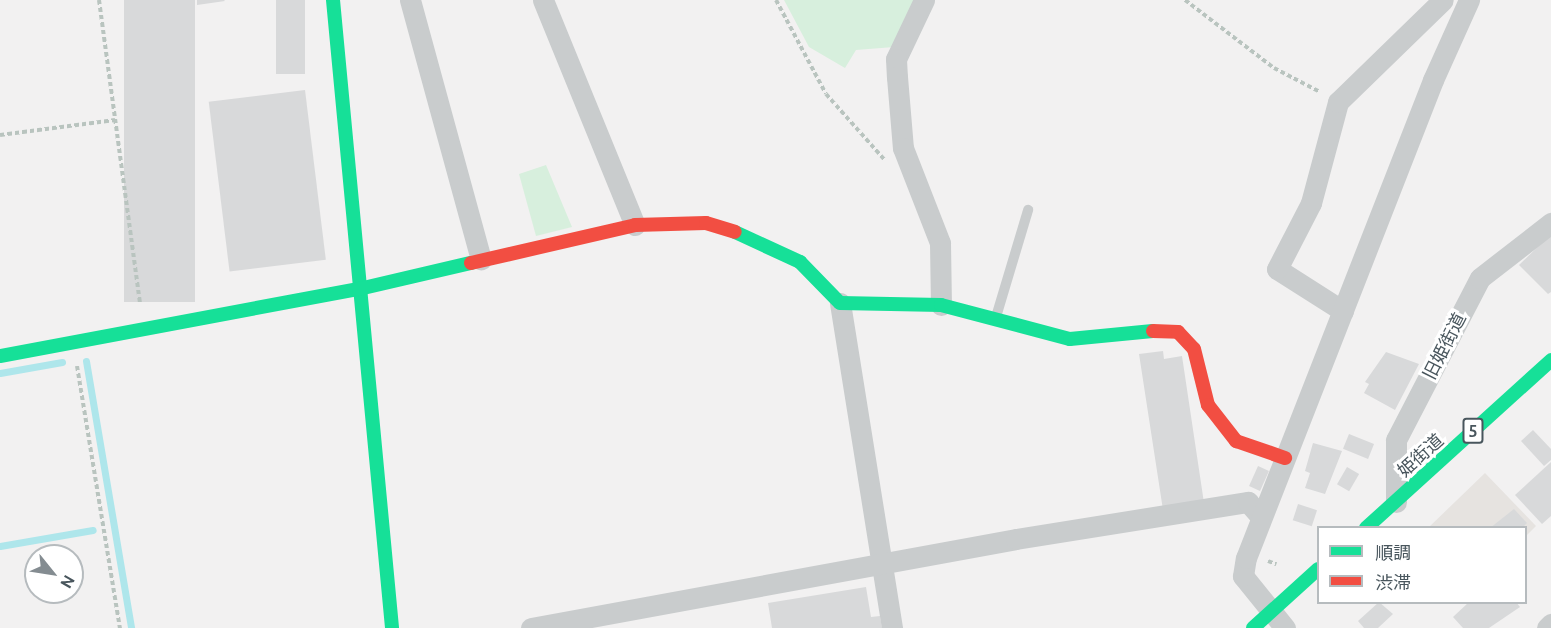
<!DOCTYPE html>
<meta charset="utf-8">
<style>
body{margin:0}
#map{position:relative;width:1551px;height:628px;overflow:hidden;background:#f2f1f1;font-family:Ubuntu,"Noto Sans JP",sans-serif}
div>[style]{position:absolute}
.commercial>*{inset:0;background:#e6e3e0}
.green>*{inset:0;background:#d7efdd}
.stream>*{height:7px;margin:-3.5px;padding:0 3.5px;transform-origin:3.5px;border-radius:3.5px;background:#aee6eb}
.building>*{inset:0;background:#d8d9da;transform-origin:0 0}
.path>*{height:4px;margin-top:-2px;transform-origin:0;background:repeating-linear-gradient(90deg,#b9c4bf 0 4.5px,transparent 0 7.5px)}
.lane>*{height:10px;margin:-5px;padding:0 5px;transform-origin:5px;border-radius:5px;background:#c9cccd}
.street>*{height:21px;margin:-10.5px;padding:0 10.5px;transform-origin:10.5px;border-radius:10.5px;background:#c9cccd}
.fast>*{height:14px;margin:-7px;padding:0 7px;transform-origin:7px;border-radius:7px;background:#16e098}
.jam>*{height:14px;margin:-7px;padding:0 7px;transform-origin:7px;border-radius:7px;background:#f24e42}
span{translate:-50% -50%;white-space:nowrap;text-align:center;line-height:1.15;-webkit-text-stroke:6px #fff;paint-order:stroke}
.shield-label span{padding:2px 4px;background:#fff;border:2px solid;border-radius:4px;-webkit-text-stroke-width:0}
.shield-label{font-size:16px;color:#49565d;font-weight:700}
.street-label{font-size:18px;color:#49565d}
.legend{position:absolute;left:1317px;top:526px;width:210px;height:78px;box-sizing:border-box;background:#fff;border:2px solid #b6bbbe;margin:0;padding:8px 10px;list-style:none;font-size:18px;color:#49565d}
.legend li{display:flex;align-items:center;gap:12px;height:30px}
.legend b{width:30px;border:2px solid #b6bbbe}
.north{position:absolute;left:24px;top:544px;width:60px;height:60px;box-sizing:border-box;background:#fff;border:2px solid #b6bbbe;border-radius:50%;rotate:120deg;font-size:16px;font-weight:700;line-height:24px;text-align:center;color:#49565d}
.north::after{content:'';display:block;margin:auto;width:21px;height:27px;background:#848c91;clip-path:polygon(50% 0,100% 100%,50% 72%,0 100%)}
</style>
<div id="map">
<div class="commercial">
<div style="clip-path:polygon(1485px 473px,1536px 526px,1526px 536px,1526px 528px,1428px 528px)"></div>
</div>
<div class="green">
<div style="clip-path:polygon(784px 0,915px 0,894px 47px,856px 50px,845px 68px,809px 47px)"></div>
<div style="clip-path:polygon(546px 165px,572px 227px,536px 236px,519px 174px)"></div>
</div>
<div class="stream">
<div style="left:86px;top:361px;width:271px;rotate:80.4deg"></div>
<div style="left:0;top:373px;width:63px;rotate:-10.1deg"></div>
<div style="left:0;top:546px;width:94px;rotate:-9.8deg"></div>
</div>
<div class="building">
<div style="left:124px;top:0;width:71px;height:302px"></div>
<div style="clip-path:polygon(197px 0,224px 0,225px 1px,197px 5px)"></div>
<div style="left:276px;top:0;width:29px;height:74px"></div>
<div style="left:305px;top:90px;width:171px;height:97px;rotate:83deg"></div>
<div style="clip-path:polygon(1551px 234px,1551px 292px,1548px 294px,1519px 265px)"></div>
<div style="clip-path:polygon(1163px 351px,1164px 359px,1182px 356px,1204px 503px,1163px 510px,1139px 354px)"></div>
<div style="clip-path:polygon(1386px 352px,1419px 364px,1395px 410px,1364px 393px,1369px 384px,1365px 382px)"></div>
<div style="clip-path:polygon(1533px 430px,1551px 449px,1551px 460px,1544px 466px,1521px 441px)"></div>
<div style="left:1349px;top:434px;width:27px;height:16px;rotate:22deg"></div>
<div style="clip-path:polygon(1313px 443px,1342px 451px,1325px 494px,1305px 488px,1310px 473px,1305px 471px)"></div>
<div style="clip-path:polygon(1551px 462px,1551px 516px,1542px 524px,1515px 495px)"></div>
<div style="left:1258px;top:466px;width:12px;height:22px;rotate:24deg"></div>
<div style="left:1347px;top:467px;width:14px;height:20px;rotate:30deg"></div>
<div style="left:1298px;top:504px;width:20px;height:17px;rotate:18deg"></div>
<div style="clip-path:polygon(1514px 509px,1527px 523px,1522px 528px,1490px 528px)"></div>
<div style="clip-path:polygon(866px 587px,871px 617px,880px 616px,882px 628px,772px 628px,768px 603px)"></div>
<div style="clip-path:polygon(1379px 602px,1393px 614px,1378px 628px,1364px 628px,1358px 621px)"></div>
<div style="clip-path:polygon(1469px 602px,1516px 602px,1520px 607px,1489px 628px,1463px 628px,1453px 617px)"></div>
</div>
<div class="path">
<div style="left:99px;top:0;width:306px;rotate:82.3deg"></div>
<div style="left:776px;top:0;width:106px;rotate:62deg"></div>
<div style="left:826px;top:94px;width:87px;rotate:48.3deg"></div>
<div style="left:1185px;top:0;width:112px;rotate:37.4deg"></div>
<div style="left:1274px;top:68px;width:52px;rotate:27.6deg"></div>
<div style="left:0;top:135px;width:116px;rotate:-7.4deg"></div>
<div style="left:77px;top:366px;width:266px;rotate:80.7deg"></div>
<div style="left:1268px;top:561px;width:9px;rotate:21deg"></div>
</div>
<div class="lane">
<div style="left:996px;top:317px;width:112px;rotate:-73.3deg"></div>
</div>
<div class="street">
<div style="left:410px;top:0;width:269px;rotate:74.7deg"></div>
<div style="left:543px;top:0;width:243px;rotate:67.8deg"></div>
<div style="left:924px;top:0;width:65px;rotate:115.4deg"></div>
<div style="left:896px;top:59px;width:18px;rotate:87deg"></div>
<div style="left:897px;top:77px;width:71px;rotate:85.2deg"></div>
<div style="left:903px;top:148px;width:102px;rotate:68.7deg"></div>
<div style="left:940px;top:243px;width:62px;rotate:89.1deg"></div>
<div style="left:840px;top:303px;width:329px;rotate:80.9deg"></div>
<div style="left:1343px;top:311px;width:78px;rotate:-147.5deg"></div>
<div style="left:1277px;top:269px;width:74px;rotate:-62.7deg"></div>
<div style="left:1311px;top:203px;width:105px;rotate:-75deg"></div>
<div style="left:1338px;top:102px;width:146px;rotate:-44.2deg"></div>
<div style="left:1396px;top:502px;width:62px;rotate:-90deg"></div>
<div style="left:1396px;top:440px;width:182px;rotate:-62.6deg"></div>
<div style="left:1480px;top:278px;width:90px;rotate:-37.8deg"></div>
<div style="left:531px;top:628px;width:493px;rotate:-10.4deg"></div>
<div style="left:1016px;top:539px;width:235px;rotate:-9.1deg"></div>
<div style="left:1248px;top:502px;width:20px;rotate:49deg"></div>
<div style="left:1285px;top:628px;width:67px;rotate:-128.9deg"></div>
<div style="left:1243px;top:576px;width:18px;rotate:-81deg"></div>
<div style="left:1246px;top:558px;width:513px;rotate:-68.63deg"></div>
<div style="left:1433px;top:80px;width:88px;rotate:-65.8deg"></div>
<div style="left:1547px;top:628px;width:6px;rotate:-45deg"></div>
</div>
<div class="fast">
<div style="left:333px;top:0;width:631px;rotate:84.63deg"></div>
<div style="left:735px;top:232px;width:72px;rotate:24.8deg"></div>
<div style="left:800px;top:262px;width:57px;rotate:45.7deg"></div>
<div style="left:840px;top:303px;width:101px;rotate:1.1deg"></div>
<div style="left:941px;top:305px;width:133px;rotate:14.8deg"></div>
<div style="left:1070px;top:339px;width:83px;rotate:-5.5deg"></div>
<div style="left:0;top:356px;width:365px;rotate:-10.6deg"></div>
<div style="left:359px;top:289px;width:115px;rotate:-13.1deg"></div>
<div style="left:1366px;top:528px;width:250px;rotate:-42.2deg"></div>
<div style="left:1253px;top:628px;width:88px;rotate:-42.2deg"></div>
</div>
<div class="jam">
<div style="left:471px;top:263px;width:168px;rotate:-13deg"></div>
<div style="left:635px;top:225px;width:71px;rotate:-1.6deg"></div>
<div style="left:706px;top:223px;width:30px;rotate:17deg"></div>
<div style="left:1153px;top:331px;width:25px;rotate:2deg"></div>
<div style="left:1178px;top:332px;width:23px;rotate:47deg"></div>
<div style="left:1194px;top:349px;width:58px;rotate:76deg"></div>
<div style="left:1208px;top:405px;width:46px;rotate:52.1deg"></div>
<div style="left:1236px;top:441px;width:52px;rotate:19.1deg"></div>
</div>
<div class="shield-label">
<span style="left:1473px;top:431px">5</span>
</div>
<div class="street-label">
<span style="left:1444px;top:346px;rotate:-63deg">旧姫街道</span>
<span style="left:1420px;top:455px;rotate:-42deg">姫街道</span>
</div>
<ul class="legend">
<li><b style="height:8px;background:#16e098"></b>順調</li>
<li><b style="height:8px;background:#f24e42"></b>渋滞</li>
</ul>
<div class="north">N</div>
</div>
